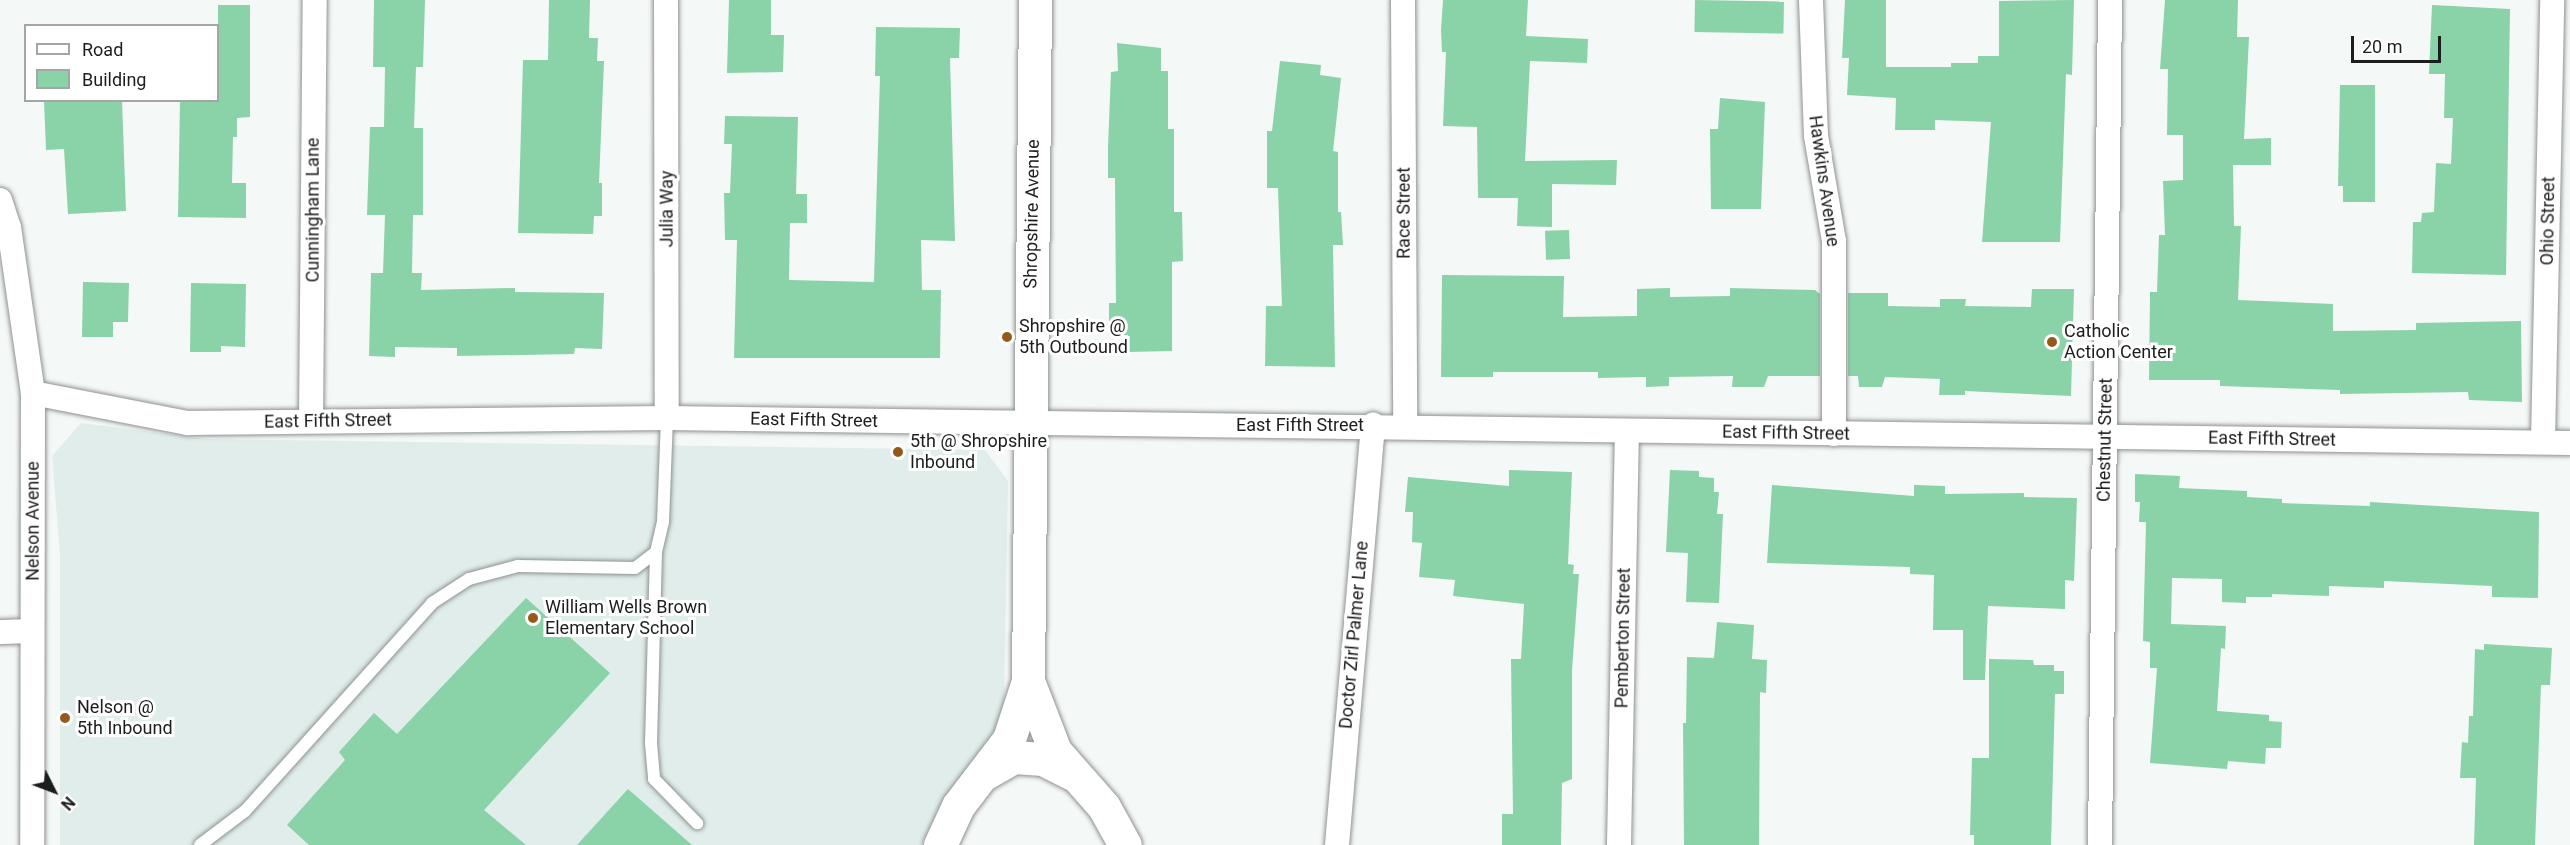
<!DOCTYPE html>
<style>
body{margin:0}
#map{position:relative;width:2570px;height:845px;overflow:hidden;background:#f4f8f7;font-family:Roboto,sans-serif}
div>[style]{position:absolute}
.built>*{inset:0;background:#e0edea}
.building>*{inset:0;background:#8ad2a7;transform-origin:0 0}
.roads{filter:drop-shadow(0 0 2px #8f9291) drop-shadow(0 0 2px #8f9291)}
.lane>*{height:12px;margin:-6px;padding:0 6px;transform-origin:6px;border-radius:6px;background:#fff}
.street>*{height:24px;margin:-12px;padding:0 12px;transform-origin:12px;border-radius:12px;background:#fff}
.secondary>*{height:33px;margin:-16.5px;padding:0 16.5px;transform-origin:16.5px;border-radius:16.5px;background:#fff}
.dots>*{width:16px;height:16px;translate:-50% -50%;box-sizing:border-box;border:3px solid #fff;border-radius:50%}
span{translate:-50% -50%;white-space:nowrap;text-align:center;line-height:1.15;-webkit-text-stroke:6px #fff;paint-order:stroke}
.street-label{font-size:18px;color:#1c1e1d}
.poi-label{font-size:18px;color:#1c1e1d}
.left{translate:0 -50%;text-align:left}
.legend{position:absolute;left:24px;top:24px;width:195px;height:78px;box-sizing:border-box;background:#fff;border:2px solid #a4a5a5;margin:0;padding:8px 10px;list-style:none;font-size:18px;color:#1c1e1d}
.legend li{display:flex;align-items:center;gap:12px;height:30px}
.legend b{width:30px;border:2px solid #a4a5a5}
.north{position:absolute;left:24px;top:761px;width:60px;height:60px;-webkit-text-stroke:4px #fff;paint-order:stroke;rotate:132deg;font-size:16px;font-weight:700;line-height:24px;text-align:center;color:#1c1e1d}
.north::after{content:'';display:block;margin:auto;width:21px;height:27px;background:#1c1e1d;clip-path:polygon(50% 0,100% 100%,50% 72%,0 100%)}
.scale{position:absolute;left:2351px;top:36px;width:90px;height:27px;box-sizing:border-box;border:3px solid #1c1e1d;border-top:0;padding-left:8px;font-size:18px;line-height:21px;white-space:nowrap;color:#1c1e1d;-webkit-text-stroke:4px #fff;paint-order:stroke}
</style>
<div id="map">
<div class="built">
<div style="clip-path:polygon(81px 423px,208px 439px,985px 450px,1008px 481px,1004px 714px,997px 735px,945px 797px,921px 845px,60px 845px,60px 554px,52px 456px)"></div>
</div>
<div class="building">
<div style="clip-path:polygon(374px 0,425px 0,423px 67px,416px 67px,414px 128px,423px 128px,423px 215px,413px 215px,412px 273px,422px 273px,421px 290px,515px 288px,515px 292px,604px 293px,602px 349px,575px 348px,574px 354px,457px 356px,457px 348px,395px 347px,395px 357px,369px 356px,371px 273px,383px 273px,385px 215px,367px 215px,370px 127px,384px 127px,385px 67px,373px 67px)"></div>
<div style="clip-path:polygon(549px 0,590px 0,589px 38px,598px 38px,597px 61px,604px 61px,599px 183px,602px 183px,602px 216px,594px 216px,593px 234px,518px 233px,523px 60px,548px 60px)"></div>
<div style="clip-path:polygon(729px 0,771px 0,771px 35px,784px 35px,783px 72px,727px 73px)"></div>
<div style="clip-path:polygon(1443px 0,1528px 0,1526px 36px,1588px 39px,1587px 63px,1530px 61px,1525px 161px,1617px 160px,1616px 185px,1552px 184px,1552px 227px,1517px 226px,1518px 198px,1478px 198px,1477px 127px,1443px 126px,1446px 52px,1442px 52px,1441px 30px)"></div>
<div style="left:1695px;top:0;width:89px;height:32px;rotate:1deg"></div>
<div style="clip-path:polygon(1845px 0,1886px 0,1886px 67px,1951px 67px,1951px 63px,1978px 63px,1978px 56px,1999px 56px,1999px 1px,2074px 0,2072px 75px,2066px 74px,2060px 242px,1982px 242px,1991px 122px,1935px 120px,1935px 130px,1895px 130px,1896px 98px,1847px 95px,1849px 58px,1842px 58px)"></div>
<div style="clip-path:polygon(2165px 0,2238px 0,2237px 37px,2249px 37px,2244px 139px,2271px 138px,2271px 165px,2233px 165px,2234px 226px,2241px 226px,2238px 300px,2333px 304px,2333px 331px,2416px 330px,2416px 323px,2521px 321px,2522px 402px,2469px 400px,2468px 392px,2340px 394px,2340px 390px,2220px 386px,2220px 380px,2149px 380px,2150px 292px,2157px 292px,2159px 235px,2165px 235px,2163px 181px,2183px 180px,2183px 135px,2167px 135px,2168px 69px,2160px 69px)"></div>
<div style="clip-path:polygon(218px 5px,250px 5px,250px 117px,237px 118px,237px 137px,233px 137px,232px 183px,246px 183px,246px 218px,178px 217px,180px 100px,218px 100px)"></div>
<div style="clip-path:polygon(2432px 5px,2510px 9px,2506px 275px,2412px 273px,2413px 222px,2421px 222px,2422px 213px,2434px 212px,2436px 163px,2451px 164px,2453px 118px,2444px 118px,2445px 74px,2429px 74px)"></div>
<div style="clip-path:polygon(876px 27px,960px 28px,959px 58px,950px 58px,955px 241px,921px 240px,922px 290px,941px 290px,940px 358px,734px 358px,737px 240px,725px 240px,724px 193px,730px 193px,732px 144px,724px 144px,725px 116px,798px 117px,796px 194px,807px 194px,807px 223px,790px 223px,789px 280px,874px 282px,880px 76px,875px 76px)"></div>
<div style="clip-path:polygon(1117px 43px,1161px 48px,1161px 71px,1168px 71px,1168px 129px,1174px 129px,1174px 212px,1182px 212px,1183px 261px,1172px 262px,1172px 351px,1128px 352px,1128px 335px,1109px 335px,1109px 303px,1116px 303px,1115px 178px,1108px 178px,1108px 147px,1111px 72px,1118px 71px)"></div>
<div style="clip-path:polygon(1280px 61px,1321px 65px,1320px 75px,1341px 78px,1333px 151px,1338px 152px,1338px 212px,1341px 212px,1343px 245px,1333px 245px,1335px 367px,1265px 366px,1266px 306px,1282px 306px,1278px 188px,1267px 188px,1267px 131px,1272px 131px)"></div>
<div style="clip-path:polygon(2340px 85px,2375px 85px,2375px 202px,2343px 202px,2343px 186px,2338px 186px)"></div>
<div style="clip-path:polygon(1720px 98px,1765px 102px,1761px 209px,1711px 209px,1710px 129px,1718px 129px)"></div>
<div style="clip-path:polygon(44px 100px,122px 100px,126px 211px,68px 214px,64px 149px,46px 150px)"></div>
<div style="left:1569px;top:230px;width:29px;height:24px;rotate:88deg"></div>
<div style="clip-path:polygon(1442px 275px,1564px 276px,1563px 317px,1637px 316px,1637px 289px,1670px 288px,1670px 297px,1730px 296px,1730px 288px,1815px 290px,1820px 294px,1820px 376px,1768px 376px,1764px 387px,1732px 387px,1733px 376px,1669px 377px,1669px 386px,1646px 387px,1646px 377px,1598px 378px,1598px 372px,1493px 372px,1493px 377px,1441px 377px)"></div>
<div style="clip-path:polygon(83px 282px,129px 283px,128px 322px,113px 322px,113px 337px,82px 337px)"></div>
<div style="clip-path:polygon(191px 283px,246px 284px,245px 347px,221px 346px,221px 352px,190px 352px)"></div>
<div style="clip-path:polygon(2032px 289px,2074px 289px,2071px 396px,1965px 391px,1965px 395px,1939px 395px,1940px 379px,1885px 377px,1882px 387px,1859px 387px,1858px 376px,1848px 376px,1848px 293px,1888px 293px,1888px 306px,1940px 307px,1940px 299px,1966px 299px,1965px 306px,2031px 307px)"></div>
<div style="clip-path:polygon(1509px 470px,1572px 472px,1568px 564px,1574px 565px,1573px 574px,1579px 574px,1572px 670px,1572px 779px,1562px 783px,1561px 845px,1502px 845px,1502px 814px,1513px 814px,1511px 659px,1521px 659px,1524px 604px,1453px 596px,1455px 580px,1419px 577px,1422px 543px,1412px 542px,1413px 512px,1405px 512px,1408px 477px,1509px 486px)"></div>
<div style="clip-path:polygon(1670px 470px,1699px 471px,1699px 477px,1714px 478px,1714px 492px,1719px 492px,1717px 514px,1723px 514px,1719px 603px,1686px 602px,1688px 553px,1666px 552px)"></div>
<div style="clip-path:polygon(2135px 474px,2180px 476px,2179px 488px,2247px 491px,2247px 497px,2282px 499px,2282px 503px,2370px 506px,2370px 502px,2539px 512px,2538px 598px,2492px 597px,2492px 586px,2384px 581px,2384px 588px,2329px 586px,2329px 596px,2272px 594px,2272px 597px,2246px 597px,2246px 603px,2222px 602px,2222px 579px,2172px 578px,2171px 624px,2226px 626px,2225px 649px,2221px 648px,2217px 711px,2269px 715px,2269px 721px,2282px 722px,2281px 748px,2266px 748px,2265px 764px,2228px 761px,2227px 769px,2150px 763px,2157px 668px,2150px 668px,2150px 642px,2143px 641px,2146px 522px,2139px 522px,2140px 502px,2135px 502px)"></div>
<div style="clip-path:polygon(1772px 485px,1914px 496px,1914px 485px,1945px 486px,1945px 494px,2024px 493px,2024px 497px,2077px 498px,2074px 581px,2065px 580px,2065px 609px,1988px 606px,1985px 680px,1963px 680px,1963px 630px,1933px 630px,1934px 575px,1910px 574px,1910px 567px,1767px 563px)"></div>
<div style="clip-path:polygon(526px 598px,610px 673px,484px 810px,526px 845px,309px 845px,287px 825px,345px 760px,339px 752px,374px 713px,397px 734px)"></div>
<div style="clip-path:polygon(1717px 622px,1754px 625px,1752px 659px,1767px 660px,1766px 693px,1760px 692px,1759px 845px,1684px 845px,1683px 723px,1686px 723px,1687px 657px,1714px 658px)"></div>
<div style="clip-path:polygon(2484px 644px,2552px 648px,2550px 685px,2541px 685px,2535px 845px,2474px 845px,2476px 778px,2460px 778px,2462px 742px,2468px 743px,2469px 716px,2473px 716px,2475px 649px,2484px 650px)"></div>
<div style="clip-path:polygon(1989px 659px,2033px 660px,2034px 665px,2054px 665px,2054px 671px,2064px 671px,2064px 694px,2055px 694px,2051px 845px,1974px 845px,1974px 835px,1970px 835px,1972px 758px,1989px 758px)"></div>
<div style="clip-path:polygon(628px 789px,692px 845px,577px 845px)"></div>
</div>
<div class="roads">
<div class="lane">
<div style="left:656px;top:552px;width:191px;rotate:91.5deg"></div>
<div style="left:651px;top:743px;width:36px;rotate:85deg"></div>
<div style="left:654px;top:779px;width:62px;rotate:45.7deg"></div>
<div style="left:200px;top:845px;width:56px;rotate:-37.1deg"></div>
<div style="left:245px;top:811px;width:280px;rotate:-48deg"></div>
<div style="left:432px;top:603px;width:44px;rotate:-33deg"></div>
<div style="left:469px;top:579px;width:51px;rotate:-14.9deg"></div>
<div style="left:518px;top:566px;width:117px;rotate:1deg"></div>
<div style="left:635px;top:568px;width:26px;rotate:-37deg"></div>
<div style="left:656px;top:552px;width:31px;rotate:-77deg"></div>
<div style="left:663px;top:522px;width:104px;rotate:-87.8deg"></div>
</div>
<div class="street">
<div style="left:666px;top:0;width:418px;rotate:89.9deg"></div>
<div style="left:1403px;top:0;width:426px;rotate:89.7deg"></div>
<div style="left:1811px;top:0;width:136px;rotate:87.9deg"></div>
<div style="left:1816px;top:136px;width:107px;rotate:80.3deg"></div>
<div style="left:1834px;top:241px;width:193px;rotate:90deg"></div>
<div style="left:0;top:200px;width:28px;rotate:72deg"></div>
<div style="left:9px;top:227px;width:168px;rotate:81.8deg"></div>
<div style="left:33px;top:393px;width:452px;rotate:90.1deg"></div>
<div style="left:33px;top:393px;width:157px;rotate:11deg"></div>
<div style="left:187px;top:423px;width:480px;rotate:-0.6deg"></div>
<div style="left:667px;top:418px;width:1903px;rotate:0.75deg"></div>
<div style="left:311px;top:421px;width:421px;rotate:-89.5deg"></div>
<div style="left:2543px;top:442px;width:442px;rotate:-88.8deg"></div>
<div style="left:0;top:632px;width:32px;rotate:-2deg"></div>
<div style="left:1337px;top:845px;width:422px;rotate:-85.1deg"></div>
<div style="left:1619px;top:845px;width:414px;rotate:-88.9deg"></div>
<div style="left:2100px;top:845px;width:845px;rotate:-89.32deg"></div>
</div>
<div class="secondary">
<div style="left:1028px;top:681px;width:75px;rotate:68.9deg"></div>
<div style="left:1055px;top:751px;width:74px;rotate:48.8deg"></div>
<div style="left:1104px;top:807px;width:43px;rotate:61.1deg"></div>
<div style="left:984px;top:774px;width:34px;rotate:-30deg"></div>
<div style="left:1014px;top:757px;width:29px;rotate:4deg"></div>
<div style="left:1043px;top:759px;width:35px;rotate:27deg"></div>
<div style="left:940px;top:845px;width:43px;rotate:-65.2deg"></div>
<div style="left:958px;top:806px;width:84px;rotate:-52.7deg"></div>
<div style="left:1009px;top:739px;width:61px;rotate:-71.9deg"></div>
<div style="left:1028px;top:681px;width:681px;rotate:-89.41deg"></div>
</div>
</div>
<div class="dots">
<div style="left:1007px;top:337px;background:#96591c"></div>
<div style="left:2052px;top:342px;background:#96591c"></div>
<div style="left:898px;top:452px;background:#96591c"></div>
<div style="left:533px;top:618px;background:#96591c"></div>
<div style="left:65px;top:718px;background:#96591c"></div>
</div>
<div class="street-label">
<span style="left:1824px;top:181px;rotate:82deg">Hawkins Avenue</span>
<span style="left:667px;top:209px;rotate:-90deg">Julia Way</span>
<span style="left:313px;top:210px;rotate:-90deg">Cunningham Lane</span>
<span style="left:1404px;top:213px;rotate:-90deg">Race Street</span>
<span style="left:1032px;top:214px;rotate:-89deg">Shropshire Avenue</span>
<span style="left:2548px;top:221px;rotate:-89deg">Ohio Street</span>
<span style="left:814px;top:420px;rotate:1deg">East Fifth Street</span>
<span style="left:328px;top:421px;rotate:-1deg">East Fifth Street</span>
<span style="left:1300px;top:425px">East Fifth Street</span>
<span style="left:1786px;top:433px;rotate:1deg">East Fifth Street</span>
<span style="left:2272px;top:439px;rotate:1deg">East Fifth Street</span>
<span style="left:2105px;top:440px;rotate:-89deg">Chestnut Street</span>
<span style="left:33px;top:521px;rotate:-90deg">Nelson Avenue</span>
<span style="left:1354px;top:635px;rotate:-85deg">Doctor Zirl Palmer Lane</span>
<span style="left:1623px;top:638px;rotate:-89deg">Pemberton Street</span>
</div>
<div class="poi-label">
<span class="left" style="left:1019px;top:337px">Shropshire @<br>5th Outbound</span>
<span class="left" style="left:2064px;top:342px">Catholic<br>Action Center</span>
<span class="left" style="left:910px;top:452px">5th @ Shropshire<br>Inbound</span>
<span class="left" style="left:545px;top:618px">William Wells Brown<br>Elementary School</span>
<span class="left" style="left:77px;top:718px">Nelson @<br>5th Inbound</span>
</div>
<ul class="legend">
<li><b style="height:8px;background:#fff"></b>Road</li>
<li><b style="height:16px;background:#8ad2a7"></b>Building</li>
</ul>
<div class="north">N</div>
<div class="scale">20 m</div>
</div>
